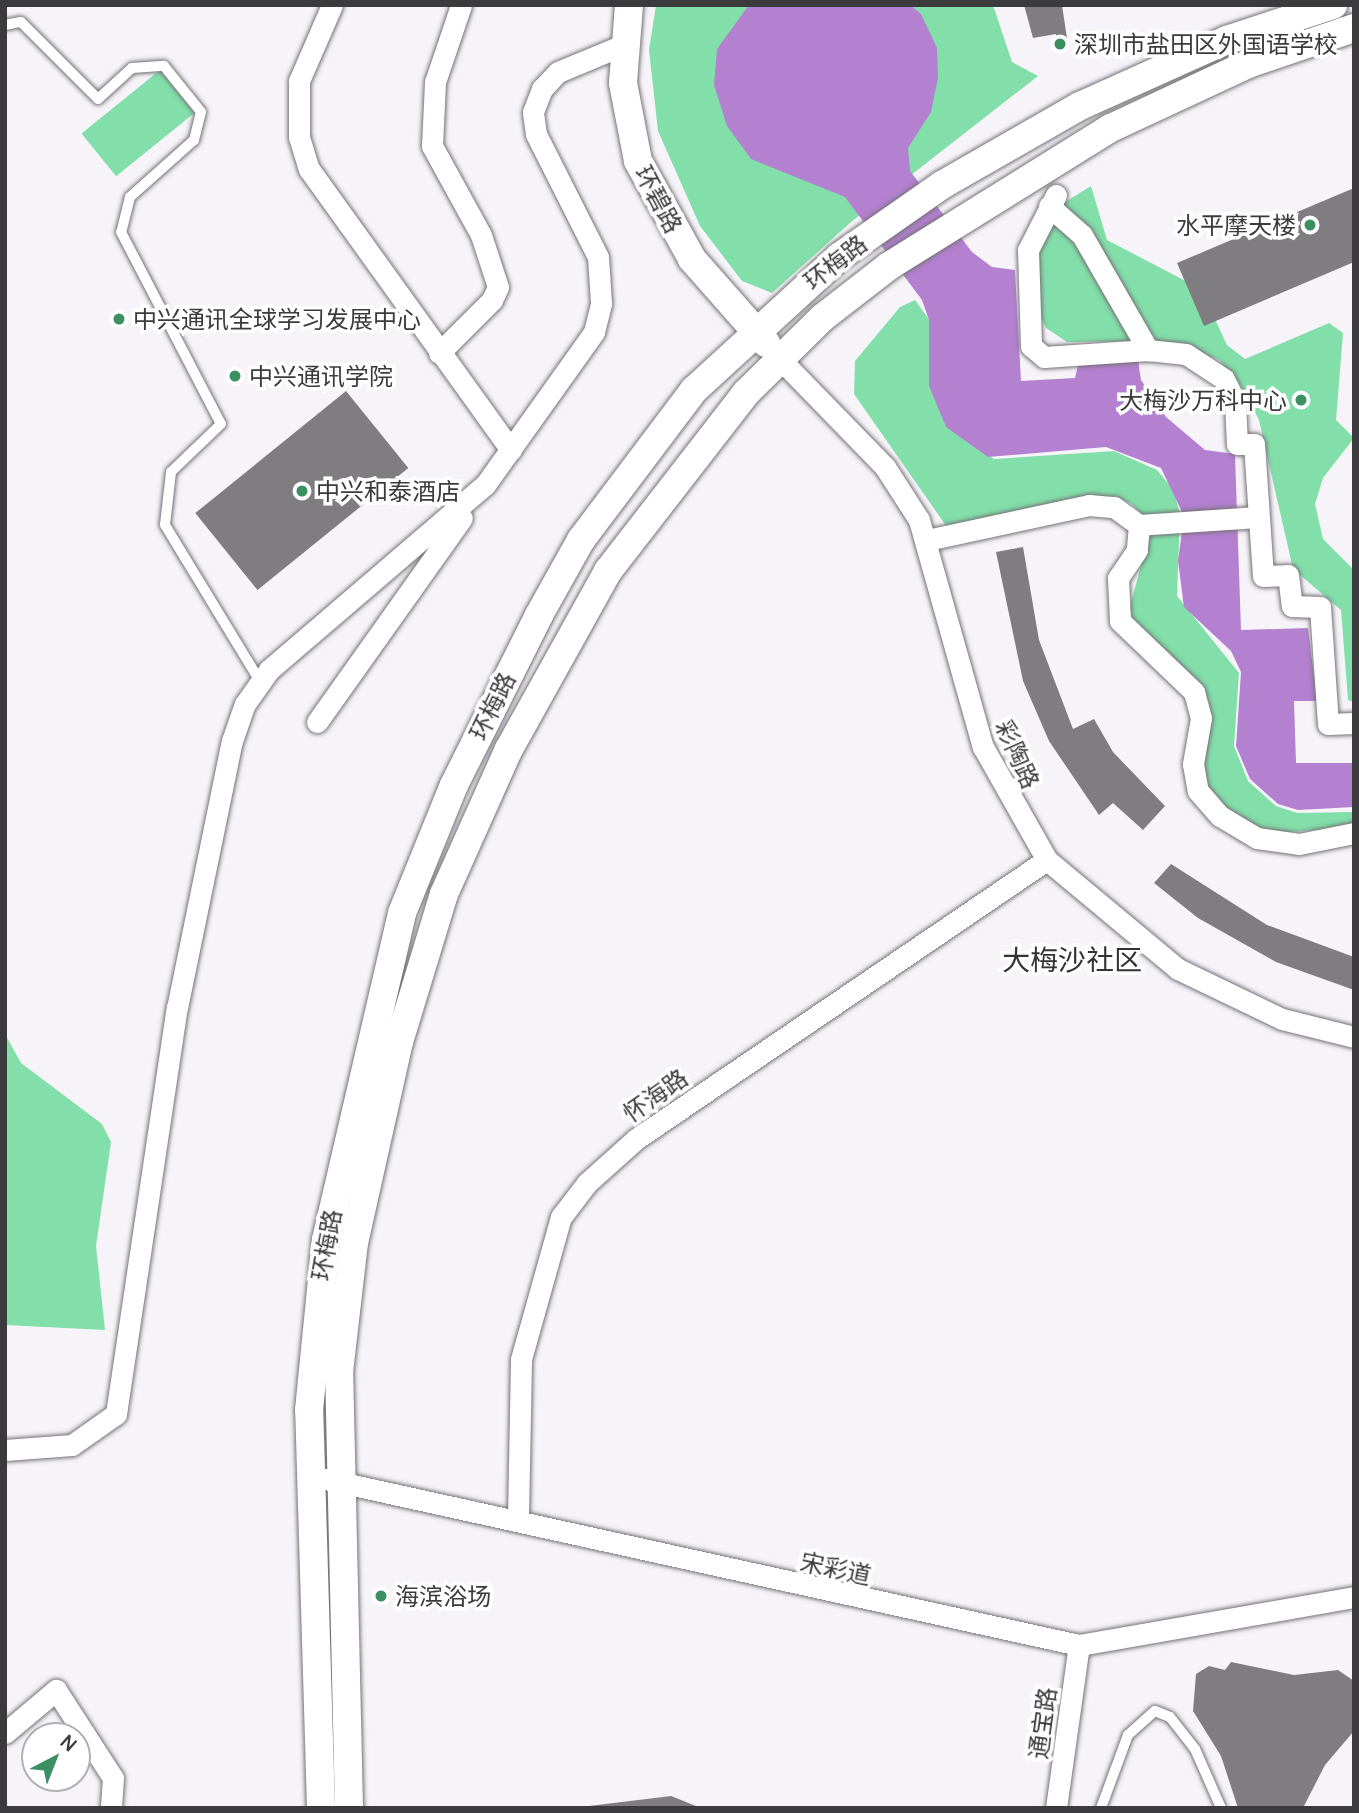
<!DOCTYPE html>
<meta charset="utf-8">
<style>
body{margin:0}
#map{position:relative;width:1359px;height:1813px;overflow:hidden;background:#f7f4f9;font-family:Manrope,"Noto Sans SC",sans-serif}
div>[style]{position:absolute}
.green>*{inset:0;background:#82dfa9;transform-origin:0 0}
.water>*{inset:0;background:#b381cf}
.building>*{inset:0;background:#807d81;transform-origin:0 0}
.roads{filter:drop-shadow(0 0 2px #757277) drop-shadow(0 0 2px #757277)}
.lane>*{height:10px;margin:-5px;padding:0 5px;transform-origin:5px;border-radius:5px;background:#fff}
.street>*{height:21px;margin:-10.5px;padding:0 10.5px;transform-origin:10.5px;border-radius:10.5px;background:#fff}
.secondary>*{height:28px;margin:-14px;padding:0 14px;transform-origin:14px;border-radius:14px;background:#fff}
.dots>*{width:19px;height:19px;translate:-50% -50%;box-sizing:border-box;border:4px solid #fff;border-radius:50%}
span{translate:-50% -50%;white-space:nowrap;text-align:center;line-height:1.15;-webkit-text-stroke:7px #fff;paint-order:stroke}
.poi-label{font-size:24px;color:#3b3a3c}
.left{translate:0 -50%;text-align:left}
.right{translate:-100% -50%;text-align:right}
.street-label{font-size:24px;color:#3b3a3c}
.quarter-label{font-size:28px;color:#353236}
.frame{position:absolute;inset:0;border:7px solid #3b3a3c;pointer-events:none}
.north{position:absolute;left:21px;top:1722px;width:70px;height:70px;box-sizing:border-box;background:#fff;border:2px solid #b1b0b1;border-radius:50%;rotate:42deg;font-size:19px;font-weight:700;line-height:28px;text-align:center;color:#3b3a3c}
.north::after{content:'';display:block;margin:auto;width:24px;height:32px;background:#3b8f61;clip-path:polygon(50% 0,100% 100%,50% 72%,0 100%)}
</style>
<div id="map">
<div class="green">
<div style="clip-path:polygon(656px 5px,993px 5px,1012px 62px,1038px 76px,851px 222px,772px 293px,742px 281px,700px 226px,658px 131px,649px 50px)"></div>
<div style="left:160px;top:70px;width:55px;height:101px;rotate:51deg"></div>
<div style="clip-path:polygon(1091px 186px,1107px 240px,1201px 289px,1227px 345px,1245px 359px,1329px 323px,1343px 333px,1336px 420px,1354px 438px,1323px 478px,1315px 504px,1323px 539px,1354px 570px,1354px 702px,1348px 700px,1341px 610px,1293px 569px,1259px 420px,1238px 381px,1219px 360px,1191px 349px,1156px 341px,1067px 342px,1046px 328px,1039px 314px,1039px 254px,1049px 212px)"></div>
<div style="clip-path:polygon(915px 300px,933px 325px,929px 376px,958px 435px,994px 459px,1114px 451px,1157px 470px,1174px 490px,1180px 515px,1177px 596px,1239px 673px,1234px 746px,1248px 781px,1276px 806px,1297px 813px,1354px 812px,1354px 827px,1265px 834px,1238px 820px,1203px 784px,1209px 702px,1192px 676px,1141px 633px,1129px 610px,1149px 536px,1143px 515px,1132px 504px,1115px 496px,1087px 498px,949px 530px,854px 394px,855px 361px,900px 307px)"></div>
<div style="clip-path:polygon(5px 1034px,21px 1063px,102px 1124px,111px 1142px,96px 1246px,105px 1330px,5px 1325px)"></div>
</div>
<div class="water">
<div style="clip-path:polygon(749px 5px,910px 5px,921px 14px,937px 48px,938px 78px,931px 112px,908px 148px,910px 171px,972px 252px,992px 267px,1015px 270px,1021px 381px,1075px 378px,1079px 361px,1138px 360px,1141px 380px,1166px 417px,1205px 450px,1235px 454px,1241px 630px,1308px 628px,1317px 701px,1294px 701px,1296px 763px,1354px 763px,1354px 807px,1298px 810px,1278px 804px,1250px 779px,1236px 746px,1241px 672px,1231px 651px,1184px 607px,1178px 561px,1184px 516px,1161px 468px,1106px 447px,988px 457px,946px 427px,929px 386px,929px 320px,922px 300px,845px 197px,751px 159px,727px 126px,714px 85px,717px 49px)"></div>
</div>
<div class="building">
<div style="clip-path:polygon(1024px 5px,1062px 5px,1068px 45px,1057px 46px,1056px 34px,1033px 38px)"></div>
<div style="clip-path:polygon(1354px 188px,1354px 262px,1204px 326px,1177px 263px)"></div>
<div style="left:346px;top:391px;width:99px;height:194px;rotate:51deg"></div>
<div style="clip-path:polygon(1023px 547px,1039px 640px,1073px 729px,1094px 719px,1113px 752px,1165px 806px,1143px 830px,1113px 803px,1099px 815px,1049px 741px,1023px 681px,996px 552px)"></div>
<div style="clip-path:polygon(1171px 864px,1267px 925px,1354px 957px,1354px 990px,1276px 962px,1198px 918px,1154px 883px)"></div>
<div style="clip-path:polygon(1231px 1662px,1294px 1675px,1338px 1670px,1354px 1681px,1354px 1731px,1325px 1765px,1303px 1808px,1238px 1808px,1221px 1756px,1193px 1711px,1196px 1674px,1209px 1666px,1225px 1670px)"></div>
<div style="clip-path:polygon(671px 1796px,701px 1808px,589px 1808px,589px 1806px)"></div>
</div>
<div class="roads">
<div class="lane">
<div style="left:5px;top:25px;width:16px;rotate:-11deg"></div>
<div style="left:21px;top:22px;width:109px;rotate:45deg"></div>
<div style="left:98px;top:99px;width:46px;rotate:-42.4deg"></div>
<div style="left:132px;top:68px;width:32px;rotate:-4deg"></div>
<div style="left:164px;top:66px;width:59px;rotate:51.2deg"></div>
<div style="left:201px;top:112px;width:29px;rotate:104deg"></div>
<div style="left:194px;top:140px;width:86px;rotate:138.3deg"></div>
<div style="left:130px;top:197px;width:36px;rotate:104deg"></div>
<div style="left:121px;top:232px;width:216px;rotate:62.5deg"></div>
<div style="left:221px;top:424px;width:69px;rotate:136.2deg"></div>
<div style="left:171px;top:472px;width:53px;rotate:96.5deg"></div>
<div style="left:165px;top:525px;width:183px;rotate:58.7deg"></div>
<div style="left:1101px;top:1808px;width:78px;rotate:-69.7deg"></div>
<div style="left:1128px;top:1735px;width:36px;rotate:-42deg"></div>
<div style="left:1155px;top:1711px;width:16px;rotate:22deg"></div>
<div style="left:1170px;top:1717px;width:41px;rotate:52deg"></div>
<div style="left:1195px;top:1749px;width:64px;rotate:66.2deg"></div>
</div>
<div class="street">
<div style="left:332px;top:5px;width:83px;rotate:113.5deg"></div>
<div style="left:299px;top:81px;width:56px;rotate:90deg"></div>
<div style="left:299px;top:137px;width:34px;rotate:73deg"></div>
<div style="left:309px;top:169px;width:346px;rotate:54.3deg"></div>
<div style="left:1056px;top:195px;width:62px;rotate:117deg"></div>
<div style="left:1028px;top:250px;width:96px;rotate:88.2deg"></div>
<div style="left:1031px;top:346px;width:17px;rotate:40deg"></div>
<div style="left:1044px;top:357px;width:104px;rotate:-3.9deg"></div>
<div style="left:1148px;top:350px;width:38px;rotate:6deg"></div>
<div style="left:1186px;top:354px;width:45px;rotate:33.3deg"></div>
<div style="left:1224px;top:379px;width:25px;rotate:64deg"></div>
<div style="left:1235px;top:402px;width:42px;rotate:87.3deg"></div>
<div style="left:1237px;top:444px;width:17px"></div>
<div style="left:1254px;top:444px;width:132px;rotate:86.1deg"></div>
<div style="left:1263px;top:576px;width:25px;rotate:-2deg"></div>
<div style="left:1288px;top:575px;width:31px;rotate:83deg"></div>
<div style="left:1292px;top:606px;width:28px;rotate:2deg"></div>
<div style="left:1320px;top:607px;width:117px;rotate:86.1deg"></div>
<div style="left:1328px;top:724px;width:26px;rotate:-2deg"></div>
<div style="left:1049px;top:206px;width:44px;rotate:41.3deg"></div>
<div style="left:1082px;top:235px;width:133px;rotate:60.1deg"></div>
<div style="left:439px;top:353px;width:75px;rotate:-45deg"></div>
<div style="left:492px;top:300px;width:14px;rotate:-65deg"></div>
<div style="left:498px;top:287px;width:55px;rotate:-108.1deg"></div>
<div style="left:481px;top:235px;width:102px;rotate:-118.8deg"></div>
<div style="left:432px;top:146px;width:64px;rotate:-87.3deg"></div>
<div style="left:435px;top:82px;width:81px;rotate:-71.3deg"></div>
<div style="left:780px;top:359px;width:151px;rotate:45.8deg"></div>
<div style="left:885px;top:467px;width:63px;rotate:57.3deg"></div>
<div style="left:919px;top:520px;width:236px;rotate:74.3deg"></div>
<div style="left:983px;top:747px;width:130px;rotate:60.5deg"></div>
<div style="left:1047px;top:860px;width:170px;rotate:39.8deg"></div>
<div style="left:1178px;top:969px;width:115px;rotate:25.7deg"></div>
<div style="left:1282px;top:1019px;width:74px;rotate:14deg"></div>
<div style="left:1258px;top:517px;width:119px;rotate:176.2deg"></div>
<div style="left:1139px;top:525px;width:25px;rotate:95deg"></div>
<div style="left:1137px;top:550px;width:34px;rotate:124deg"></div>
<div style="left:1118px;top:578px;width:43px;rotate:87.3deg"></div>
<div style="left:1120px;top:621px;width:103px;rotate:43.8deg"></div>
<div style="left:1194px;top:692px;width:27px;rotate:75deg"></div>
<div style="left:1201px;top:718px;width:47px;rotate:99.9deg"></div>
<div style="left:1193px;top:764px;width:27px;rotate:80deg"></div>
<div style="left:1198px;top:791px;width:33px;rotate:49deg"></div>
<div style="left:1220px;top:816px;width:43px;rotate:30.7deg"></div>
<div style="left:1257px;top:838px;width:42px;rotate:8.1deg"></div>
<div style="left:1299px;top:844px;width:56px;rotate:-11.3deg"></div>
<div style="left:927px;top:540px;width:166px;rotate:-12.2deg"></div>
<div style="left:1089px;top:505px;width:25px;rotate:5deg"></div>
<div style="left:1114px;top:507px;width:31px;rotate:36deg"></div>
<div style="left:317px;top:722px;width:250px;rotate:-54.6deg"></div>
<div style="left:5px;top:1450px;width:67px;rotate:-4.3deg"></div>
<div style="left:72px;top:1445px;width:54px;rotate:-35.2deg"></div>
<div style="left:116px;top:1414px;width:411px;rotate:-81.5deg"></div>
<div style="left:177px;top:1008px;width:273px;rotate:-78.4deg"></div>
<div style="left:232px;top:741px;width:39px;rotate:-71deg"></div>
<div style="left:245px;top:704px;width:42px;rotate:-54.8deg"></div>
<div style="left:269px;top:670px;width:284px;rotate:-40.6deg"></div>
<div style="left:485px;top:485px;width:188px;rotate:-54.5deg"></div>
<div style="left:594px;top:332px;width:30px;rotate:-76deg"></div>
<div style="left:601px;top:303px;width:46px;rotate:-93.7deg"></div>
<div style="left:598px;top:257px;width:138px;rotate:-116.8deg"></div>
<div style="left:536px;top:134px;width:22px;rotate:-98deg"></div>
<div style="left:533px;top:112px;width:25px;rotate:-69deg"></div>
<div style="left:542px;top:89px;width:23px;rotate:-47deg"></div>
<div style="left:558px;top:72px;width:70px;rotate:-22.6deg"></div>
<div style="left:312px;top:1476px;width:785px;rotate:12.43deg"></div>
<div style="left:1079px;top:1645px;width:279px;rotate:-9.9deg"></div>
<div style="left:518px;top:1517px;width:158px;rotate:-88.9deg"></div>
<div style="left:521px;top:1359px;width:148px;rotate:-74.3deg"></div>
<div style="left:561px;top:1217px;width:43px;rotate:-52.6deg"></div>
<div style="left:587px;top:1183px;width:66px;rotate:-41.9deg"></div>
<div style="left:636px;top:1139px;width:497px;rotate:-34.2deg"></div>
<div style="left:5px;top:1733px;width:67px;rotate:-40.1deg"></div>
<div style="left:56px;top:1690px;width:105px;rotate:57.1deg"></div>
<div style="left:113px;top:1778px;width:30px;rotate:94deg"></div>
<div style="left:1056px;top:1808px;width:165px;rotate:-82deg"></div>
</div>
<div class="secondary">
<div style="left:629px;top:5px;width:78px;rotate:94.4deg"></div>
<div style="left:623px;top:83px;width:79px;rotate:79.1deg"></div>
<div style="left:638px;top:161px;width:112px;rotate:61.1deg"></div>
<div style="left:692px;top:259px;width:112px;rotate:48.6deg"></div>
<div style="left:321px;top:1808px;width:398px;rotate:-91.7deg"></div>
<div style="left:309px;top:1410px;width:171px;rotate:-84.3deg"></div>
<div style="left:326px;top:1240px;width:336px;rotate:-76.9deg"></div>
<div style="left:402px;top:913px;width:138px;rotate:-67.9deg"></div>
<div style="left:454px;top:785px;width:190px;rotate:-63.4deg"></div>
<div style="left:539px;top:615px;width:86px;rotate:-60.8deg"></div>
<div style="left:581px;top:540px;width:188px;rotate:-53deg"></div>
<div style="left:694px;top:390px;width:197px;rotate:-42.5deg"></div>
<div style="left:839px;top:257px;width:126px;rotate:-35deg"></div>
<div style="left:942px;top:185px;width:159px;rotate:-29.8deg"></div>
<div style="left:1080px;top:106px;width:161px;rotate:-24.2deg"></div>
<div style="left:1227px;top:40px;width:112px;rotate:-18.3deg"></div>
<div style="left:349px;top:1808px;width:436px;rotate:-91.3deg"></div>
<div style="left:339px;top:1372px;width:130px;rotate:-83.4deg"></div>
<div style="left:354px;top:1243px;width:206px;rotate:-77.4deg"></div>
<div style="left:399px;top:1042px;width:155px;rotate:-73.1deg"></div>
<div style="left:444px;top:894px;width:159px;rotate:-65.9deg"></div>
<div style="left:509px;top:749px;width:204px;rotate:-60.9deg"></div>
<div style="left:608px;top:571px;width:225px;rotate:-52.2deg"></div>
<div style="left:746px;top:393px;width:107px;rotate:-44.6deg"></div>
<div style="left:822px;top:318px;width:85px;rotate:-37.8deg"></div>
<div style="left:889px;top:266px;width:261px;rotate:-31.9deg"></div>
<div style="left:1111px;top:128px;width:151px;rotate:-25deg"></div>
<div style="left:1248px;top:64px;width:112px;rotate:-18.8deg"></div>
</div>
</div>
<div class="dots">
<div style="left:1060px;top:44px;background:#3b8f61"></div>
<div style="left:1310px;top:225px;background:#3b8f61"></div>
<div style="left:119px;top:319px;background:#3b8f61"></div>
<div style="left:235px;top:376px;background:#3b8f61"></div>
<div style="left:1301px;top:400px;background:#3b8f61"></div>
<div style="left:302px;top:491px;background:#3b8f61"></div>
<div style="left:381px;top:1596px;background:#3b8f61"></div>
</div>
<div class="poi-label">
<span class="left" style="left:1074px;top:44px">深圳市盐田区外国语学校</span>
<span class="right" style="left:1296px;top:225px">水平摩天楼</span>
<span class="left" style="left:133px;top:319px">中兴通讯全球学习发展中心</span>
<span class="left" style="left:249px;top:376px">中兴通讯学院</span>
<span class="right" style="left:1287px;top:400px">大梅沙万科中心</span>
<span class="left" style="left:316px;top:491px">中兴和泰酒店</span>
<span class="left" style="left:395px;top:1596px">海滨浴场</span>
</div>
<div class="street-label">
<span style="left:659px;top:199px;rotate:62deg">环碧路</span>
<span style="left:835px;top:262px;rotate:-38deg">环梅路</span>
<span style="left:492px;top:706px;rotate:-64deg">环梅路</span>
<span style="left:1018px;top:754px;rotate:66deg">彩陶路</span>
<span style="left:655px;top:1095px;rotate:-35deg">怀海路</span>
<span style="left:326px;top:1245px;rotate:-80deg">环梅路</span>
<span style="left:836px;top:1568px;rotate:12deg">宋彩道</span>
<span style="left:1042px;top:1723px;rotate:-82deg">通宝路</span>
</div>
<div class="quarter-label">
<span style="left:1072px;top:959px">大梅沙社区</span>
</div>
<div class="frame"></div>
<div class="north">N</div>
</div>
